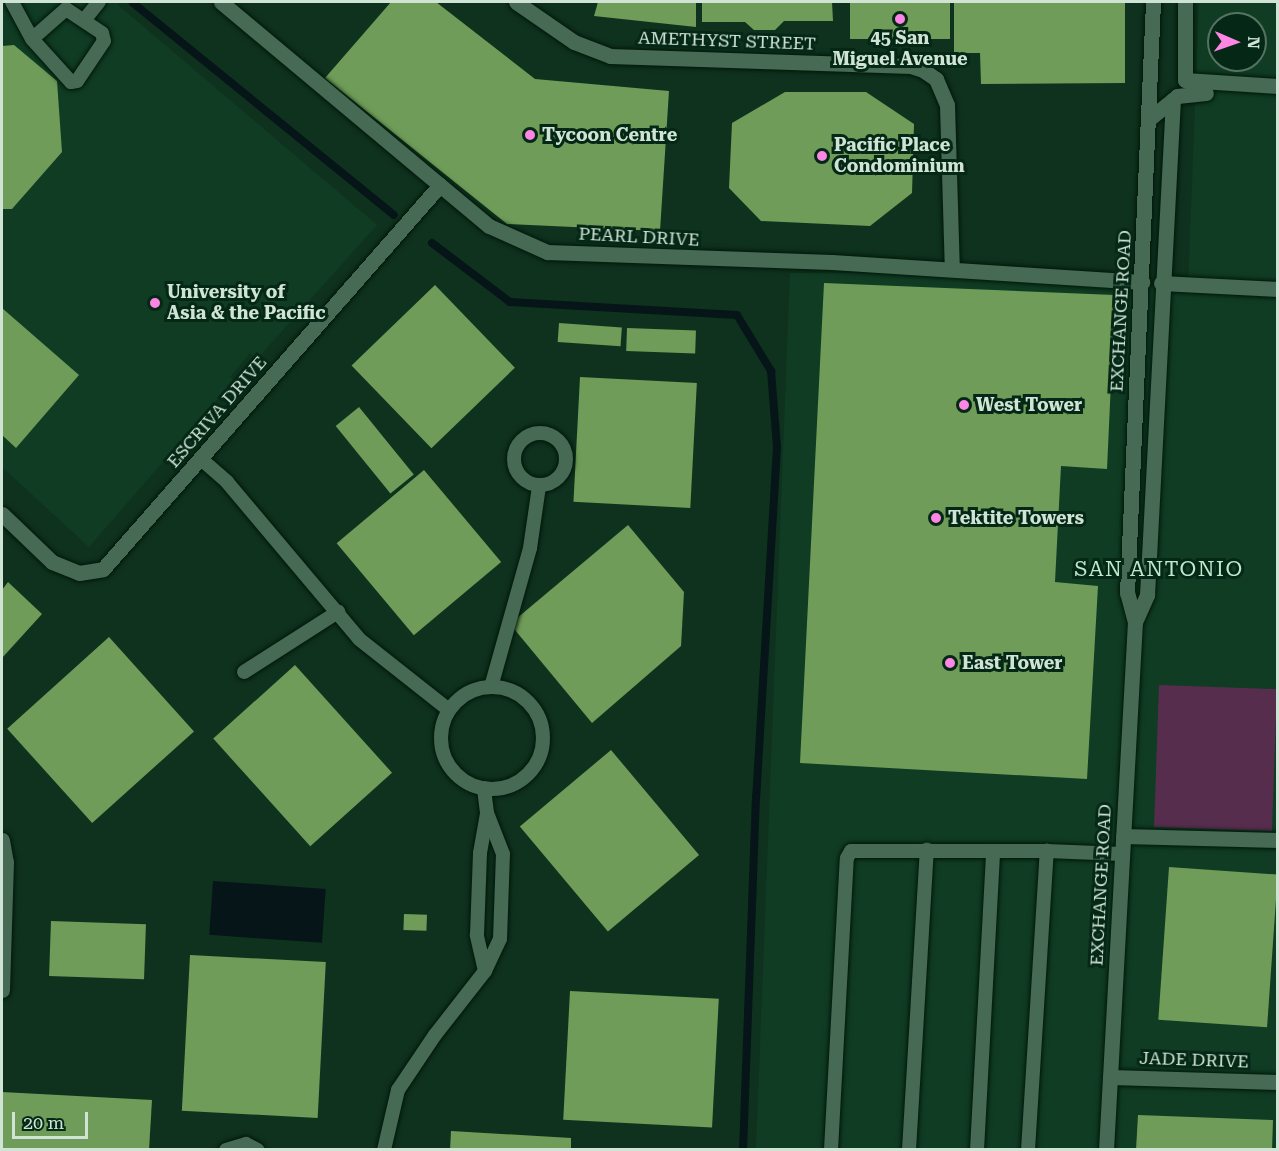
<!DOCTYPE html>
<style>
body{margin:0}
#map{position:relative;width:1279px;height:1151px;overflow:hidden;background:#0f321e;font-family:"Roboto Serif",serif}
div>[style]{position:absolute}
.built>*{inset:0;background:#103c24}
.green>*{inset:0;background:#572d4e;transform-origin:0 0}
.water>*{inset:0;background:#061518;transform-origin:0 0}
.stream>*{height:8px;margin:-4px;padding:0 4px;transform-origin:4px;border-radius:4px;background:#061518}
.building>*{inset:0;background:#6f9c58;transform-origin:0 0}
.roads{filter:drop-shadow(0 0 2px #01180a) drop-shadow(0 0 2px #01180a)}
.service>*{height:14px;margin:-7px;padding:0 7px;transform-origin:7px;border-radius:7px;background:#466a53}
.service>.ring{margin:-7px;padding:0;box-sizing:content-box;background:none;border:14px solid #466a53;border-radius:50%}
.minor>*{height:15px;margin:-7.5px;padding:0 7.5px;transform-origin:7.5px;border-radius:7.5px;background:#466a53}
.dots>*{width:16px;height:16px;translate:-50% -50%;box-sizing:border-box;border:3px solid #042815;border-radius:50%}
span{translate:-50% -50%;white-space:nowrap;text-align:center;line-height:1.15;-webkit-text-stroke:6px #042815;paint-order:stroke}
.poi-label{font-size:18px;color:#d0e4d6;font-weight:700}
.left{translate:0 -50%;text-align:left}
.street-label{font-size:18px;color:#d0e4d6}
.quarter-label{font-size:21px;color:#c0e8cd;letter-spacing:1.5px}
.frame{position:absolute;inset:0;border:3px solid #d0e4d6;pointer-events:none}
.north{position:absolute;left:1207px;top:12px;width:60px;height:60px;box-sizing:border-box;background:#042815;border:2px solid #567362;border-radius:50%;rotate:92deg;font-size:16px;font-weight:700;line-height:24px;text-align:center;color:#d0e4d6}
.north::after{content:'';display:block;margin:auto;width:21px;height:27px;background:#fc86e3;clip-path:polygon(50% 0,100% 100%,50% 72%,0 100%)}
.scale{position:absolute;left:12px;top:1112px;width:76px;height:27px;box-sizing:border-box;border:3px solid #d0e4d6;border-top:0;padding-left:8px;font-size:18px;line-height:21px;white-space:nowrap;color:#d0e4d6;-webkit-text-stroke:4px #042815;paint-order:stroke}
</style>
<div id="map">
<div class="built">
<div style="clip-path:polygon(2px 2px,120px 2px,118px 5px,377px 225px,257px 359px,250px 353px,230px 377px,234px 380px,89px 547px,2px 467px)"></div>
<div style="clip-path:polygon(evenodd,1199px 2px,1277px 2px,1277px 1149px,756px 1150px,790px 273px,969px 273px,1188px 288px,1199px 2px,1219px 24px,1255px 24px,1255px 60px,1219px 60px,1219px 24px)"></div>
</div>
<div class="green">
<div style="left:1159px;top:685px;width:118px;height:142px;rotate:2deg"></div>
</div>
<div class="water">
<div style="left:213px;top:881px;width:113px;height:54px;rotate:4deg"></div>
</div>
<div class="stream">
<div style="left:133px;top:3px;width:336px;rotate:39.1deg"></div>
<div style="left:432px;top:243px;width:98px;rotate:37.1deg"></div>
<div style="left:510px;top:302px;width:227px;rotate:3.3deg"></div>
<div style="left:737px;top:315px;width:66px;rotate:58.7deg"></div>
<div style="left:771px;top:371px;width:76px;rotate:85.5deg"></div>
<div style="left:777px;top:447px;width:350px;rotate:93.4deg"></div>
<div style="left:756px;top:796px;width:354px;rotate:92.1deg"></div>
</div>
<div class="building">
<div style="clip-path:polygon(391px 2px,436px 2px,535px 79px,669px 91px,660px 231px,507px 224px,325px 78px)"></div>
<div style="clip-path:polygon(598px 2px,696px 2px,696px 27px,594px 16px)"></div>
<div style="clip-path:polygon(702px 2px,832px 2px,833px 21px,784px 21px,775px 30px,754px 30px,745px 22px,702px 22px)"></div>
<div style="left:850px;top:2px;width:100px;height:37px"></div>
<div style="clip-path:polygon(954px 2px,1125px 2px,1125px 83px,981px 84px,980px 53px,954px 53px)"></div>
<div style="clip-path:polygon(14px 45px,57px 81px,62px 152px,12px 209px,2px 209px,2px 46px)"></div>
<div style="clip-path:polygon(785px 92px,866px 92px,914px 124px,912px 193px,870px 226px,761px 221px,729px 188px,732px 123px)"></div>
<div style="clip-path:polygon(824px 283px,1115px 295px,1107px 469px,1061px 466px,1055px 582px,1098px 586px,1087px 779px,800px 763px)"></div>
<div style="left:435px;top:285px;width:115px;height:116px;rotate:46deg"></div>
<div style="clip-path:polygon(2px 308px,79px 375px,16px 448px,2px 435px)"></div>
<div style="left:559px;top:323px;width:63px;height:19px;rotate:4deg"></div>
<div style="left:627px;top:328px;width:69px;height:23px;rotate:2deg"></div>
<div style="left:580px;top:377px;width:117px;height:125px;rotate:3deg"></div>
<div style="left:359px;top:407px;width:87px;height:30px;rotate:51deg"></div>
<div style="left:424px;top:470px;width:120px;height:114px;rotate:50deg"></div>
<div style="clip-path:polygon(628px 525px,684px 592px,681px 646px,592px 723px,510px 624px)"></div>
<div style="clip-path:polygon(8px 582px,42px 614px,2px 658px,2px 590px)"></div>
<div style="left:109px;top:637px;width:127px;height:137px;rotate:48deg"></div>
<div style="left:295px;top:665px;width:145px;height:110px;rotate:48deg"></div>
<div style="left:611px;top:750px;width:137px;height:119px;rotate:50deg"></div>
<div style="left:1169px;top:867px;width:109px;height:153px;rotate:4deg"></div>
<div style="left:404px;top:914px;width:23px;height:16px;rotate:2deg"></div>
<div style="left:51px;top:921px;width:95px;height:55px;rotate:2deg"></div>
<div style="left:190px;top:955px;width:136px;height:156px;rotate:3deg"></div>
<div style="left:570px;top:991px;width:149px;height:129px;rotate:3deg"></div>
<div style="clip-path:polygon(2px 1092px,152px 1100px,149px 1150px,2px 1150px)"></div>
<div style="clip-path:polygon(1138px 1115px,1273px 1120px,1272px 1150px,1136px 1150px)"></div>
<div style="clip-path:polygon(451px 1131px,571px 1138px,571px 1150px,450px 1150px)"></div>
</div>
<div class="roads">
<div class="service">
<div style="left:12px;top:2px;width:42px;rotate:61.6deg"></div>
<div style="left:32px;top:39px;width:58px;rotate:47.8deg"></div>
<div style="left:71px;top:82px;width:6px;rotate:-9deg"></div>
<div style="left:77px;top:81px;width:48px;rotate:-56deg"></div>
<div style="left:104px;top:41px;width:8px;rotate:-104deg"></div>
<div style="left:102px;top:33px;width:43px;rotate:-146.3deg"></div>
<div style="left:66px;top:9px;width:45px;rotate:138.6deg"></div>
<div style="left:85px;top:19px;width:22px;rotate:-51deg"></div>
<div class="ring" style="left:514px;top:433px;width:38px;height:38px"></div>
<div style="left:201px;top:459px;width:35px;rotate:41deg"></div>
<div style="left:227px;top:482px;width:205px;rotate:49.9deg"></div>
<div style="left:359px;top:639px;width:115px;rotate:38.3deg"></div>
<div style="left:244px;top:672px;width:112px;rotate:-32.6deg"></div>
<div style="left:491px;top:687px;width:144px;rotate:-74.3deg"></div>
<div style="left:530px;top:548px;width:63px;rotate:-81.7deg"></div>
<div class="ring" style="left:441px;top:687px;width:88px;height:88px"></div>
<div style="left:485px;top:971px;width:37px;rotate:-103deg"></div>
<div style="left:477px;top:935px;width:82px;rotate:-87.9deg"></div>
<div style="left:480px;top:853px;width:39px;rotate:-80deg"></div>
<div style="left:226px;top:1150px;width:21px;rotate:-17deg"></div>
<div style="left:246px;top:1144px;width:13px;rotate:27deg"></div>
<div style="left:384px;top:1150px;width:62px;rotate:-76.9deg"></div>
<div style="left:398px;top:1090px;width:66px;rotate:-56.1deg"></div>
<div style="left:435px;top:1035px;width:81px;rotate:-52deg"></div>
<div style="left:485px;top:971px;width:35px;rotate:-65deg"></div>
<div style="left:500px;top:939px;width:85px;rotate:-88deg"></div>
<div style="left:503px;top:854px;width:44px;rotate:-111.3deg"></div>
<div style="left:487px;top:813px;width:25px;rotate:-97deg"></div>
<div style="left:831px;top:1150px;width:292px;rotate:-86.9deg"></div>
<div style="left:847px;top:858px;width:8px;rotate:-60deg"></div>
<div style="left:851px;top:851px;width:196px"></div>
<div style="left:909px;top:1150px;width:301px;rotate:-86.6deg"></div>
<div style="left:977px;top:1150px;width:299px;rotate:-86.9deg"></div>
<div style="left:1028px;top:1150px;width:300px;rotate:-86.4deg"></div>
<div style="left:1047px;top:851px;width:75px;rotate:2.3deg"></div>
</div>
<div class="minor">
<div style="left:221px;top:2px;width:349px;rotate:39.9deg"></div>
<div style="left:489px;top:226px;width:64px;rotate:24.1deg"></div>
<div style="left:547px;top:252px;width:285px;rotate:2deg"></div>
<div style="left:832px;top:262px;width:311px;rotate:3.7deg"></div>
<div style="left:516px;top:2px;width:70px;rotate:34.6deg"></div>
<div style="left:574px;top:42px;width:39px;rotate:21deg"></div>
<div style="left:610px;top:56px;width:301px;rotate:1.9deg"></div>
<div style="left:911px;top:66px;width:13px;rotate:18deg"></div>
<div style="left:923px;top:70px;width:16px;rotate:35deg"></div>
<div style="left:936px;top:79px;width:28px;rotate:67deg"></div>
<div style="left:947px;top:105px;width:164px;rotate:88.3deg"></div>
<div style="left:1185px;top:2px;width:78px;rotate:90deg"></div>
<div style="left:1185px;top:80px;width:93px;rotate:3.7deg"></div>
<div style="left:1149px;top:119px;width:36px;rotate:-39deg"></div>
<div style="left:1177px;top:96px;width:29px;rotate:-6deg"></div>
<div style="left:1161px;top:283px;width:117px;rotate:2.9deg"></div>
<div style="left:2px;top:514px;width:69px;rotate:43.8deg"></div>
<div style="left:52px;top:562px;width:29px;rotate:22deg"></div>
<div style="left:79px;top:573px;width:24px;rotate:-9deg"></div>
<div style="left:103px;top:569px;width:511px;rotate:-48.73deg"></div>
<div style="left:1135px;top:622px;width:30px;rotate:-66deg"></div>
<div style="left:1147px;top:595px;width:496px;rotate:-87deg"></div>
<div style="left:1123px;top:836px;width:155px;rotate:1.5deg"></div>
<div style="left:2px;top:840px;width:22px;rotate:80deg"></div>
<div style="left:6px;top:862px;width:128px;rotate:91.8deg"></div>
<div style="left:1110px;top:1077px;width:168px;rotate:1.7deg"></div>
<div style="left:1106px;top:1150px;width:529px;rotate:-86.86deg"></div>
<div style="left:1135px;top:622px;width:30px;rotate:-105deg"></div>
<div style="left:1127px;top:593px;width:592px;rotate:-87.48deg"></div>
</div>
</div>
<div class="dots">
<div style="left:900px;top:19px;background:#fc86e3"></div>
<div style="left:530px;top:135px;background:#fc86e3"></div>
<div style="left:822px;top:156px;background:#fc86e3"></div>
<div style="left:155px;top:303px;background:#fc86e3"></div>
<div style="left:964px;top:405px;background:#fc86e3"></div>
<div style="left:936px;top:518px;background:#fc86e3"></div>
<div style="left:950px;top:663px;background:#fc86e3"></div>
</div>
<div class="poi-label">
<span style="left:900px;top:49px">45 San<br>Miguel Avenue</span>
<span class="left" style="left:542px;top:135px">Tycoon Centre</span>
<span class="left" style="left:834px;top:156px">Pacific Place<br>Condominium</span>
<span class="left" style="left:167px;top:303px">University of<br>Asia &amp; the Pacific</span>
<span class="left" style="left:976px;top:405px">West Tower</span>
<span class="left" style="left:948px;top:518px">Tektite Towers</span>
<span class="left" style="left:962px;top:663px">East Tower</span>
</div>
<div class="street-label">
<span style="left:727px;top:41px;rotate:2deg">AMETHYST STREET</span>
<span style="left:639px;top:237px;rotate:3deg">PEARL DRIVE</span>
<span style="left:1121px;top:311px;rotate:-87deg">EXCHANGE ROAD</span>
<span style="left:217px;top:412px;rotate:-49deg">ESCRIVA DRIVE</span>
<span style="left:1101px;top:885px;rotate:-87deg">EXCHANGE ROAD</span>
<span style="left:1194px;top:1060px;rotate:2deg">JADE DRIVE</span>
</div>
<div class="quarter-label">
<span style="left:1159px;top:569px">SAN ANTONIO</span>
</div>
<div class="frame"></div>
<div class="north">N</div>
<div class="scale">20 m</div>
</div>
